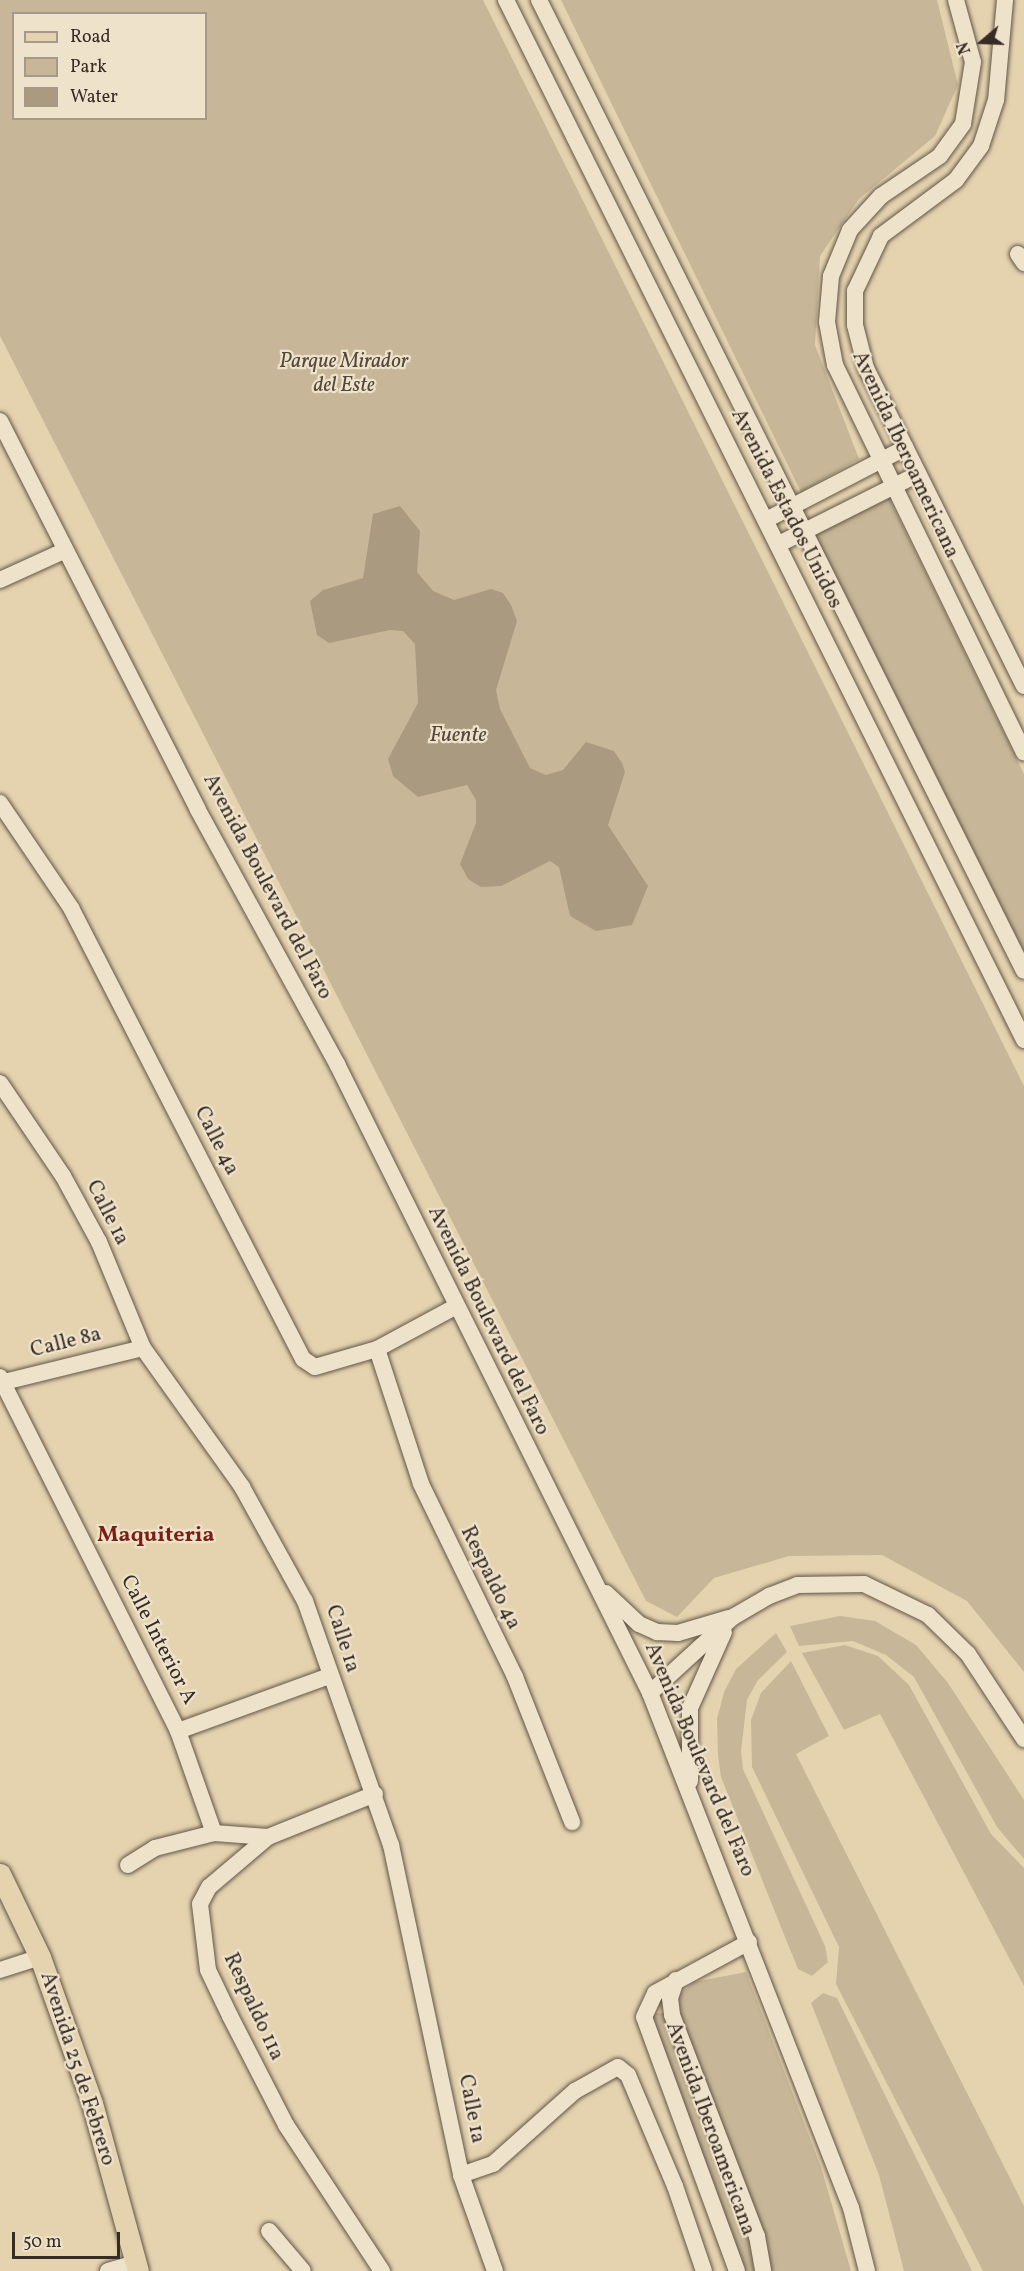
<!DOCTYPE html>
<style>
body{margin:0}
#map{position:relative;width:1024px;height:2271px;overflow:hidden;background:#e5d3af;font-family:Vollkorn,serif}
div>[style]{position:absolute}
.green>*{inset:0;background:#c7b798}
.water>*{inset:0;background:#aa9a80}
.roads{filter:drop-shadow(0 0 2px #625648) drop-shadow(0 0 2px #625648)}
.minor>*{height:16px;margin:-8px;padding:0 8px;transform-origin:8px;border-radius:8px;background:#eee2cb}
.major>*{height:21px;margin:-10.5px;padding:0 10.5px;transform-origin:10.5px;border-radius:10.5px;background:#e5d3af}
span{translate:-50% -50%;white-space:nowrap;text-align:center;line-height:1.15;-webkit-text-stroke:4.5px #eee2cb;paint-order:stroke}
.park-label{font-size:21px;color:#54483c;font-style:italic}
.street-label{font-size:21px;color:#372c25}
.water-label{font-size:22px;color:#54483c;font-style:italic}
.neighbourhood-label{font-size:22px;color:#7a1f14;font-weight:700}
.legend{position:absolute;left:12px;top:12px;width:195px;height:108px;box-sizing:border-box;background:#eee2cb;border:2px solid #a59989;margin:0;padding:8px 10px;list-style:none;font-size:18px;color:#372c25}
.legend li{display:flex;align-items:center;gap:12px;height:30px}
.legend b{width:30px;border:2px solid #a59989}
.north{position:absolute;left:952px;top:12px;width:60px;height:60px;-webkit-text-stroke:4px #eee2cb;paint-order:stroke;rotate:251deg;font-size:16px;font-weight:700;line-height:24px;text-align:center;color:#372c25}
.north::after{content:'';display:block;margin:auto;width:21px;height:27px;background:#372c25;clip-path:polygon(50% 0,100% 100%,50% 72%,0 100%)}
.scale{position:absolute;left:12px;top:2232px;width:108px;height:27px;box-sizing:border-box;border:3px solid #372c25;border-top:0;padding-left:8px;font-size:18px;line-height:21px;white-space:nowrap;color:#372c25;-webkit-text-stroke:4px #eee2cb;paint-order:stroke}
</style>
<div id="map">
<div class="green">
<div style="clip-path:polygon(evenodd,0 0,483px 0,1024px 1086px,1024px 1672px,967px 1601px,882px 1555px,789px 1556px,714px 1578px,677px 1617px,646px 1601px,0 336px,0 0,14px 14px,206px 14px,206px 118px,14px 118px,14px 14px)"></div>
<div style="clip-path:polygon(561px 0,937px 0,958px 85px,935px 136px,859px 199px,820px 256px,815px 345px,859px 459px,801px 492px)"></div>
<div style="clip-path:polygon(889px 498px,1024px 774px,1024px 960px,813px 535px)"></div>
<div style="clip-path:polygon(840px 1616px,875px 1621px,916px 1645px,948px 1683px,1024px 1800px,1024px 1859px,997px 1827px,914px 1677px,886px 1655px,853px 1641px,799px 1646px,790px 1626px)"></div>
<div style="clip-path:polygon(776px 1633px,787px 1652px,758px 1680px,747px 1700px,741px 1751px,743px 1769px,825px 1946px,828px 1962px,812px 1976px,798px 1969px,787px 1942px,721px 1777px,718px 1755px,717px 1719px,724px 1692px,736px 1669px)"></div>
<div style="clip-path:polygon(845px 1645px,878px 1656px,909px 1685px,991px 1834px,1024px 1868px,1024px 1986px,880px 1714px,844px 1730px,802px 1653px)"></div>
<div style="clip-path:polygon(791px 1661px,829px 1736px,796px 1754px,1024px 2206px,1024px 2271px,983px 2271px,836px 1984px,839px 1947px,752px 1767px,751px 1720px,761px 1693px)"></div>
<div style="clip-path:polygon(746px 1972px,821px 2167px,851px 2271px,772px 2271px,681px 2016px,678px 1996px,694px 1982px)"></div>
<div style="clip-path:polygon(823px 1993px,837px 1998px,972px 2271px,904px 2271px,879px 2175px,811px 2003px)"></div>
<div style="clip-path:polygon(657px 2013px,667px 2013px,755px 2239px,760px 2271px,741px 2271px,651px 2019px)"></div>
</div>
<div class="water">
<div style="clip-path:polygon(400px 506px,420px 531px,417px 572px,433px 591px,454px 600px,491px 589px,503px 593px,511px 605px,517px 621px,496px 690px,500px 709px,530px 768px,546px 775px,563px 770px,586px 742px,614px 751px,622px 763px,625px 772px,608px 825px,648px 886px,632px 925px,596px 931px,570px 916px,559px 867px,550px 861px,501px 886px,481px 887px,468px 879px,460px 864px,476px 823px,476px 800px,467px 785px,418px 797px,393px 776px,388px 759px,418px 703px,415px 644px,403px 631px,390px 630px,329px 643px,317px 635px,310px 601px,323px 590px,363px 578px,373px 514px)"></div>
</div>
<div class="roads">
<div class="minor">
<div style="left:506px;top:0;width:1162px;rotate:63.52deg"></div>
<div style="left:539px;top:0;width:1085px;rotate:63.46deg"></div>
<div style="left:956px;top:0;width:64px;rotate:74.7deg"></div>
<div style="left:973px;top:62px;width:63px;rotate:99.2deg"></div>
<div style="left:963px;top:124px;width:39px;rotate:126deg"></div>
<div style="left:940px;top:156px;width:71px;rotate:145.9deg"></div>
<div style="left:881px;top:196px;width:46px;rotate:132.4deg"></div>
<div style="left:850px;top:230px;width:50px;rotate:112.4deg"></div>
<div style="left:831px;top:276px;width:46px;rotate:95deg"></div>
<div style="left:827px;top:322px;width:44px;rotate:79.5deg"></div>
<div style="left:835px;top:365px;width:431px;rotate:64deg"></div>
<div style="left:1005px;top:0;width:100px;rotate:95.1deg"></div>
<div style="left:996px;top:100px;width:48px;rotate:108.1deg"></div>
<div style="left:981px;top:146px;width:42px;rotate:126.3deg"></div>
<div style="left:956px;top:180px;width:94px;rotate:143.3deg"></div>
<div style="left:881px;top:236px;width:61px;rotate:115.3deg"></div>
<div style="left:855px;top:291px;width:34px;rotate:90deg"></div>
<div style="left:855px;top:325px;width:44px;rotate:75.7deg"></div>
<div style="left:866px;top:368px;width:355px;rotate:63.6deg"></div>
<div style="left:1018px;top:254px;width:11px;rotate:56deg"></div>
<div style="left:0;top:421px;width:436px;rotate:63deg"></div>
<div style="left:198px;top:810px;width:290px;rotate:61.3deg"></div>
<div style="left:337px;top:1064px;width:703px;rotate:63.54deg"></div>
<div style="left:650px;top:1693px;width:553px;rotate:68.68deg"></div>
<div style="left:851px;top:2208px;width:65px;rotate:75.7deg"></div>
<div style="left:766px;top:520px;width:157px;rotate:-27.4deg"></div>
<div style="left:779px;top:544px;width:156px;rotate:-26.7deg"></div>
<div style="left:0;top:580px;width:70px;rotate:-24.4deg"></div>
<div style="left:0;top:803px;width:127px;rotate:55.9deg"></div>
<div style="left:71px;top:908px;width:507px;rotate:62.78deg"></div>
<div style="left:303px;top:1359px;width:14px;rotate:34deg"></div>
<div style="left:315px;top:1367px;width:65px;rotate:-16.2deg"></div>
<div style="left:377px;top:1349px;width:89px;rotate:-28.3deg"></div>
<div style="left:0;top:1083px;width:112px;rotate:55.9deg"></div>
<div style="left:63px;top:1176px;width:75px;rotate:61.4deg"></div>
<div style="left:99px;top:1242px;width:115px;rotate:67.5deg"></div>
<div style="left:143px;top:1348px;width:171px;rotate:54.5deg"></div>
<div style="left:242px;top:1487px;width:130px;rotate:61.1deg"></div>
<div style="left:305px;top:1601px;width:259px;rotate:70.6deg"></div>
<div style="left:391px;top:1845px;width:337px;rotate:78deg"></div>
<div style="left:461px;top:2175px;width:102px;rotate:70.5deg"></div>
<div style="left:377px;top:1349px;width:142px;rotate:71.9deg"></div>
<div style="left:421px;top:1484px;width:215px;rotate:64deg"></div>
<div style="left:515px;top:1677px;width:156px;rotate:68.5deg"></div>
<div style="left:0;top:1377px;width:396px;rotate:63.3deg"></div>
<div style="left:178px;top:1731px;width:108px;rotate:70.6deg"></div>
<div style="left:0;top:1383px;width:147px;rotate:-13.8deg"></div>
<div style="left:606px;top:1593px;width:45px;rotate:43.2deg"></div>
<div style="left:639px;top:1624px;width:20px;rotate:24deg"></div>
<div style="left:657px;top:1632px;width:21px;rotate:3deg"></div>
<div style="left:678px;top:1633px;width:53px;rotate:-16.4deg"></div>
<div style="left:650px;top:1693px;width:113px;rotate:-42.5deg"></div>
<div style="left:733px;top:1617px;width:42px;rotate:-30.3deg"></div>
<div style="left:769px;top:1596px;width:30px;rotate:-21deg"></div>
<div style="left:797px;top:1585px;width:67px;rotate:-0.9deg"></div>
<div style="left:864px;top:1584px;width:71px;rotate:25.8deg"></div>
<div style="left:928px;top:1615px;width:56px;rotate:44.3deg"></div>
<div style="left:968px;top:1654px;width:102px;rotate:56.6deg"></div>
<div style="left:178px;top:1731px;width:161px;rotate:-20deg"></div>
<div style="left:690px;top:1781px;width:73px;rotate:-90deg"></div>
<div style="left:690px;top:1708px;width:83px;rotate:-65.9deg"></div>
<div style="left:375px;top:1794px;width:115px;rotate:158.1deg"></div>
<div style="left:268px;top:1837px;width:77px;rotate:139.7deg"></div>
<div style="left:209px;top:1887px;width:19px;rotate:118deg"></div>
<div style="left:200px;top:1904px;width:66px;rotate:83.1deg"></div>
<div style="left:208px;top:1970px;width:51px;rotate:64.4deg"></div>
<div style="left:230px;top:2016px;width:123px;rotate:62.8deg"></div>
<div style="left:286px;top:2125px;width:175px;rotate:56.7deg"></div>
<div style="left:128px;top:1865px;width:32px;rotate:-32deg"></div>
<div style="left:155px;top:1848px;width:61px;rotate:-14.3deg"></div>
<div style="left:214px;top:1833px;width:54px;rotate:4.2deg"></div>
<div style="left:0;top:1970px;width:42px;rotate:-18deg"></div>
<div style="left:676px;top:1980px;width:19px;rotate:108deg"></div>
<div style="left:670px;top:1998px;width:17px;rotate:83deg"></div>
<div style="left:672px;top:2015px;width:237px;rotate:69deg"></div>
<div style="left:757px;top:2236px;width:36px;rotate:80deg"></div>
<div style="left:461px;top:2175px;width:34px;rotate:-19deg"></div>
<div style="left:493px;top:2164px;width:110px;rotate:-41.7deg"></div>
<div style="left:575px;top:2091px;width:49px;rotate:-29.2deg"></div>
<div style="left:618px;top:2067px;width:13px;rotate:39deg"></div>
<div style="left:628px;top:2075px;width:121px;rotate:67.1deg"></div>
<div style="left:675px;top:2186px;width:90px;rotate:71.2deg"></div>
<div style="left:269px;top:2231px;width:52px;rotate:49.6deg"></div>
<div style="left:108px;top:2271px;width:29px;rotate:-16deg"></div>
<div style="left:737px;top:2271px;width:270px;rotate:-110.1deg"></div>
<div style="left:644px;top:2017px;width:26px;rotate:-65deg"></div>
<div style="left:655px;top:1993px;width:107px;rotate:-28.5deg"></div>
</div>
<div class="major">
<div style="left:0;top:1874px;width:92px;rotate:64.3deg"></div>
<div style="left:40px;top:1957px;width:155px;rotate:70.4deg"></div>
<div style="left:92px;top:2103px;width:174px;rotate:74.7deg"></div>
</div>
</div>
<div class="park-label">
<span style="left:344px;top:374px">Parque Mirador<br>del Este</span>
</div>
<div class="street-label">
<span style="left:905px;top:455px;rotate:65deg">Avenida Iberoamericana</span>
<span style="left:786px;top:509px;rotate:63deg">Avenida Estados Unidos</span>
<span style="left:267px;top:887px;rotate:62deg">Avenida Boulevard del Faro</span>
<span style="left:216px;top:1141px;rotate:63deg">Calle 4a</span>
<span style="left:107px;top:1213px;rotate:63deg">Calle 1a</span>
<span style="left:488px;top:1321px;rotate:64deg">Avenida Boulevard del Faro</span>
<span style="left:66px;top:1343px;rotate:-14deg">Calle 8a</span>
<span style="left:490px;top:1578px;rotate:64deg">Respaldo 4a</span>
<span style="left:342px;top:1639px;rotate:72deg">Calle 1a</span>
<span style="left:158px;top:1640px;rotate:63deg">Calle Interior A</span>
<span style="left:699px;top:1760px;rotate:67deg">Avenida Boulevard del Faro</span>
<span style="left:253px;top:2007px;rotate:65deg">Respaldo 11a</span>
<span style="left:77px;top:2069px;rotate:72deg">Avenida 25 de Febrero</span>
<span style="left:471px;top:2109px;rotate:79deg">Calle 1a</span>
<span style="left:710px;top:2129px;rotate:70deg">Avenida Iberoamericana</span>
</div>
<div class="water-label">
<span style="left:458px;top:736px">Fuente</span>
</div>
<div class="neighbourhood-label">
<span style="left:156px;top:1536px">Maquiteria</span>
</div>
<ul class="legend">
<li><b style="height:8px;background:#e5d3af"></b>Road</li>
<li><b style="height:16px;background:#c7b798"></b>Park</li>
<li><b style="height:16px;background:#aa9a80"></b>Water</li>
</ul>
<div class="north">N</div>
<div class="scale">50 m</div>
</div>
